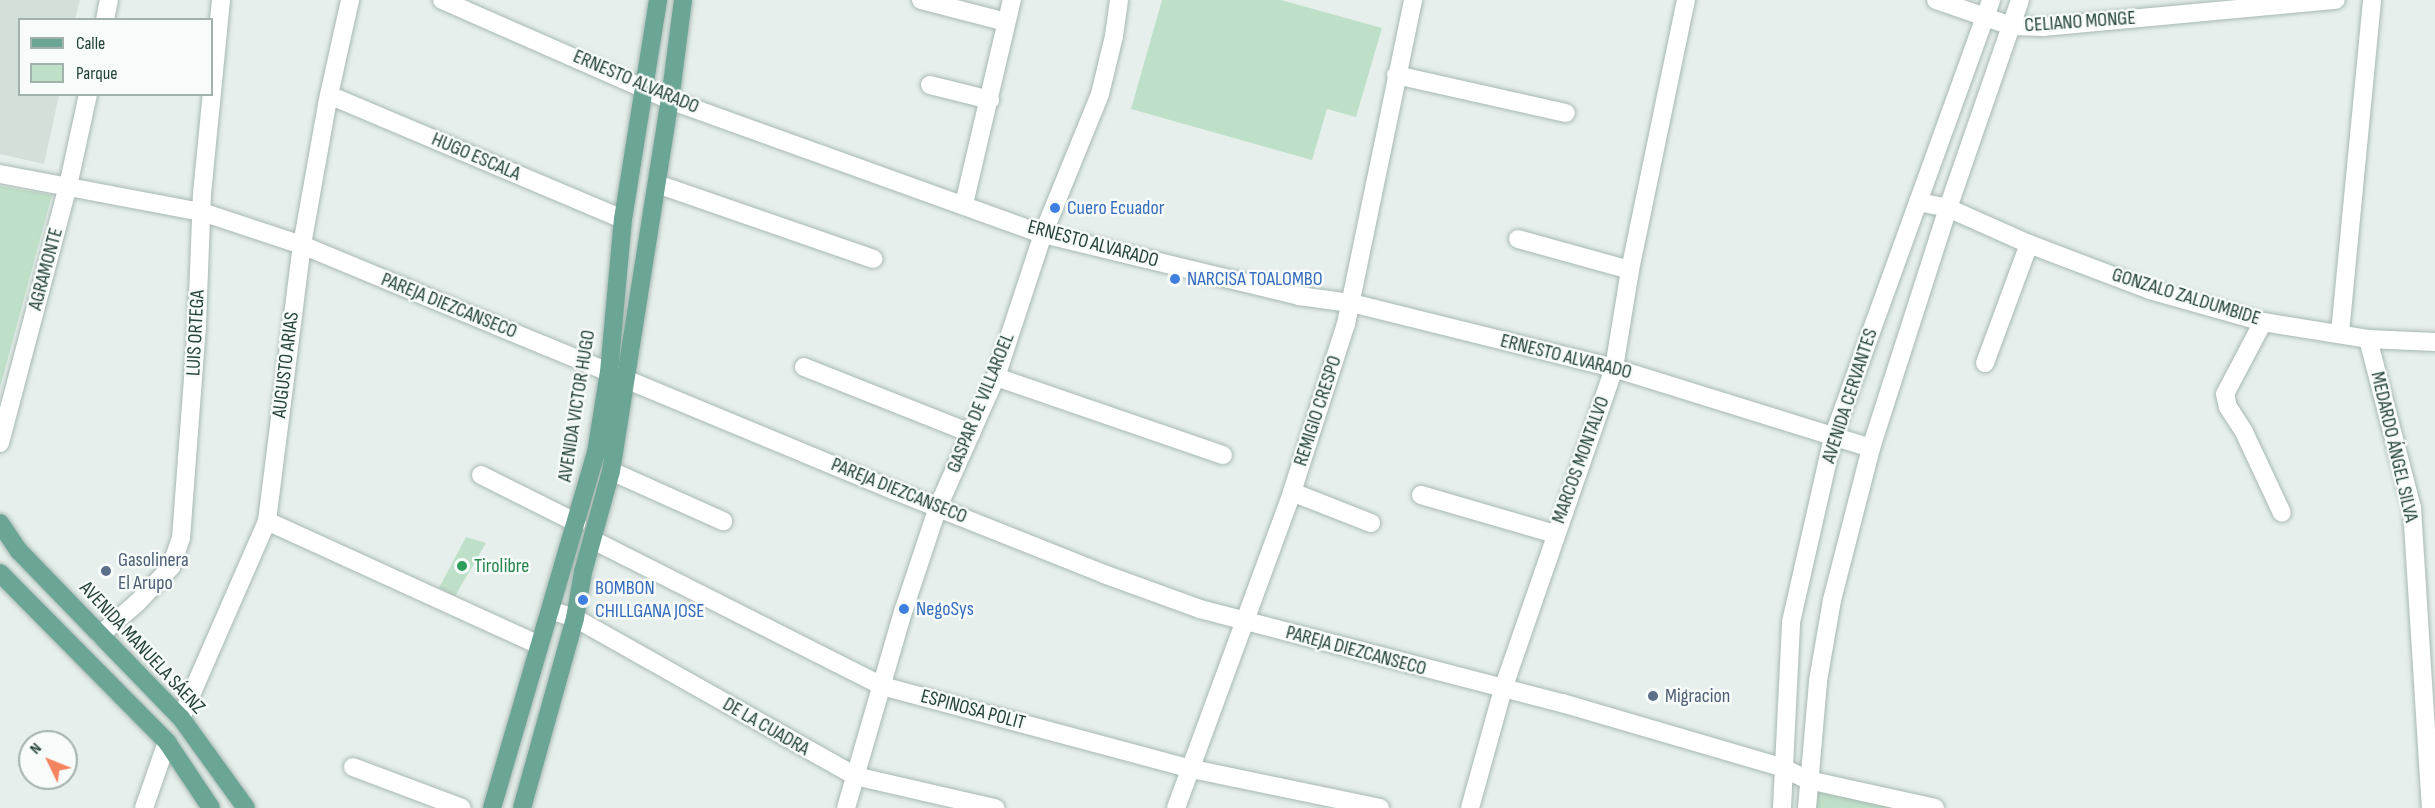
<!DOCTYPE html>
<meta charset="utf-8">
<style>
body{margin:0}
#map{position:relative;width:2435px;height:808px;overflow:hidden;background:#e6efeb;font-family:"Sofia Sans Condensed",sans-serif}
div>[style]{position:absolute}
.built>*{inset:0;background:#d4dfda}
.green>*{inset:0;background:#bfe0c8}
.roads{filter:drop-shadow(0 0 2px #a8b8b2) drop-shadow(0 0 2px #a8b8b2)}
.minor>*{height:18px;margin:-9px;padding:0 9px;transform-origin:9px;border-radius:9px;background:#fff}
.major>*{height:18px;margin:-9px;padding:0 9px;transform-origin:9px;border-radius:9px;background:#6aa596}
.dots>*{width:16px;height:16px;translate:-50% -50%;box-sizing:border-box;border:3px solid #f7fbf9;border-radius:50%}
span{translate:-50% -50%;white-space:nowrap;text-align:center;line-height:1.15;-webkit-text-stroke:5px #f7fbf9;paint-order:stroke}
.street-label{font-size:20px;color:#24423a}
.shop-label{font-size:20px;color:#366cbe}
.left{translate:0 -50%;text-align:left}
.service-label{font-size:20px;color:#4e5e75}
.leisure-label{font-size:20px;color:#27864d}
.legend{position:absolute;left:18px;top:18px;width:195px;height:78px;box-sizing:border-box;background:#f7fbf9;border:2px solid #a3b1ad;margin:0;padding:8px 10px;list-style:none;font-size:18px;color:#24423a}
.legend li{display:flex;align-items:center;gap:12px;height:30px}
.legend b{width:30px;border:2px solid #a3b1ad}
.north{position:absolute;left:18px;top:730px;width:60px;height:60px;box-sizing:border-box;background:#f7fbf9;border:2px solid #a3b1ad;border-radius:50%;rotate:313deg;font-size:16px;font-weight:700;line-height:24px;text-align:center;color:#24423a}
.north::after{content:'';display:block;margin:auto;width:21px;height:27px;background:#f4845f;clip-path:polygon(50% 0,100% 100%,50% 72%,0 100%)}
</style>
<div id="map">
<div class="built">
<div style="clip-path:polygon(0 0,80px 0,75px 19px,20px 20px,20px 94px,59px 95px,44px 164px,0 154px)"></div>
</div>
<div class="green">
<div style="clip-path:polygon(1162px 0,1281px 0,1382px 28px,1356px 117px,1327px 109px,1312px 160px,1131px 109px)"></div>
<div style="clip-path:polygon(0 186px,52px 195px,0 388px)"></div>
<div style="clip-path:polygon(466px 537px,486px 543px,455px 596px,439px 588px)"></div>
<div style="clip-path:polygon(1815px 787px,1900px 808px,1814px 808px)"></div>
</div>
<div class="roads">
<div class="minor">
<div style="left:442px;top:0;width:249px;rotate:23.7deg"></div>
<div style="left:670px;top:100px;width:396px;rotate:19.8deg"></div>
<div style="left:1043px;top:234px;width:263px;rotate:13.6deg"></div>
<div style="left:1299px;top:296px;width:52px;rotate:7.7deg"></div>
<div style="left:1351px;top:303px;width:271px;rotate:13.9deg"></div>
<div style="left:1614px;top:368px;width:269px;rotate:17.3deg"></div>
<div style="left:921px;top:0;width:88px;rotate:14.5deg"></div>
<div style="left:1936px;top:0;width:79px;rotate:19.1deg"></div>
<div style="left:2011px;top:26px;width:32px;rotate:2deg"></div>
<div style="left:2043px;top:27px;width:294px;rotate:-5.3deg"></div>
<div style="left:105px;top:20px;width:20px;rotate:-79deg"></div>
<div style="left:1396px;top:75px;width:174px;rotate:12.6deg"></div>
<div style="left:930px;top:85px;width:62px;rotate:14deg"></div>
<div style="left:329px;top:95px;width:319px;rotate:22.9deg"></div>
<div style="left:0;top:174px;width:206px;rotate:10.7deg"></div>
<div style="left:202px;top:212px;width:105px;rotate:18.3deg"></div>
<div style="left:302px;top:245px;width:640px;rotate:22.52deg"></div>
<div style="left:893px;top:490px;width:227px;rotate:21.7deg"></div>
<div style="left:1104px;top:574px;width:102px;rotate:20deg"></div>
<div style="left:1200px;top:609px;width:374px;rotate:14.6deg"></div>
<div style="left:1562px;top:703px;width:231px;rotate:16.3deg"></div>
<div style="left:1784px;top:768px;width:27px;rotate:27deg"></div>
<div style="left:1808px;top:780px;width:130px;rotate:12.4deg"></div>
<div style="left:657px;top:184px;width:229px;rotate:19.1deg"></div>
<div style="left:1918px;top:202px;width:31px;rotate:11deg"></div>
<div style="left:1948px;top:208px;width:89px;rotate:24deg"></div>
<div style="left:2029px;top:244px;width:129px;rotate:20.8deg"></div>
<div style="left:2150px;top:290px;width:117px;rotate:15.8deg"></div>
<div style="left:2263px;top:322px;width:106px;rotate:9.2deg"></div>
<div style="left:2368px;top:339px;width:67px;rotate:2.6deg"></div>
<div style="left:964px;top:204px;width:210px;rotate:-76.8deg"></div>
<div style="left:1518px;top:239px;width:116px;rotate:15.5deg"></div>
<div style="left:2263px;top:322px;width:81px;rotate:117.8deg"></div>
<div style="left:2225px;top:394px;width:13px;rotate:77deg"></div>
<div style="left:2228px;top:407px;width:30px;rotate:57deg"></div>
<div style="left:2244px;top:432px;width:89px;rotate:64.9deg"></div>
<div style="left:2340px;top:333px;width:335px;rotate:-84.5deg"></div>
<div style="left:2368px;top:339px;width:175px;rotate:75.4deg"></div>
<div style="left:2412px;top:508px;width:301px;rotate:86.4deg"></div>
<div style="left:1985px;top:363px;width:127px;rotate:-69.7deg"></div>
<div style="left:804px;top:367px;width:180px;rotate:21.6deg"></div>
<div style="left:996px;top:377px;width:240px;rotate:19deg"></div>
<div style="left:0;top:443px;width:266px;rotate:-75.2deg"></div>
<div style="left:68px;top:186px;width:94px;rotate:-77.7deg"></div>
<div style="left:611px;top:471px;width:123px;rotate:24.1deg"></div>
<div style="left:481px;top:475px;width:107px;rotate:26.6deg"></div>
<div style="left:1292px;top:492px;width:85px;rotate:21.4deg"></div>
<div style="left:1421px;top:495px;width:140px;rotate:16.2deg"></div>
<div style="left:267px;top:521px;width:299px;rotate:24.5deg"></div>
<div style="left:593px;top:540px;width:324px;rotate:26.8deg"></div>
<div style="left:882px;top:686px;width:321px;rotate:15deg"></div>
<div style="left:1192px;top:769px;width:192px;rotate:11.7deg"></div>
<div style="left:550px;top:610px;width:26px;rotate:18deg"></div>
<div style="left:575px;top:618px;width:322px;rotate:29.4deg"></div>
<div style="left:855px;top:776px;width:144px;rotate:12.9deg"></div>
<div style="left:100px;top:635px;width:49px;rotate:-40.9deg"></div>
<div style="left:137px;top:603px;width:50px;rotate:-46.6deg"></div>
<div style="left:171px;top:567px;width:31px;rotate:-71deg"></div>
<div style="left:181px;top:538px;width:216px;rotate:-85.7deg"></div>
<div style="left:197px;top:323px;width:129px;rotate:-87.8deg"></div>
<div style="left:202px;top:194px;width:195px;rotate:-84.4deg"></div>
<div style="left:181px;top:718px;width:215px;rotate:-66.4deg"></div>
<div style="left:267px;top:521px;width:278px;rotate:-82.8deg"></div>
<div style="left:302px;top:245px;width:143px;rotate:-79.9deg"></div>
<div style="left:327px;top:104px;width:107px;rotate:-77.5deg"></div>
<div style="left:353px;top:767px;width:116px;rotate:20.6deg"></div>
<div style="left:144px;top:808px;width:70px;rotate:-70.8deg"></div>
<div style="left:846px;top:808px;width:207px;rotate:-73.8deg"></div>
<div style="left:904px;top:609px;width:108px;rotate:-71.6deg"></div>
<div style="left:938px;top:507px;width:142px;rotate:-66deg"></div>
<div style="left:996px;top:377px;width:151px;rotate:-71.8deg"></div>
<div style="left:1043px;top:234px;width:151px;rotate:-67.8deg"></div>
<div style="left:1100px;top:94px;width:60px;rotate:-76.4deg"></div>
<div style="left:1114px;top:36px;width:36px;rotate:-82deg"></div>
<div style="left:1176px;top:808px;width:337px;rotate:-69.8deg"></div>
<div style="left:1292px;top:492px;width:176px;rotate:-72.2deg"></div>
<div style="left:1346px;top:324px;width:331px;rotate:-78.3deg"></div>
<div style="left:1470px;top:808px;width:123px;rotate:-74.5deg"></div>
<div style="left:1503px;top:689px;width:340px;rotate:-70.9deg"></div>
<div style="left:1614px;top:368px;width:99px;rotate:-80.7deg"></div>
<div style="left:1630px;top:270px;width:276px;rotate:-78.3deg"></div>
<div style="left:1782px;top:808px;width:186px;rotate:-87.2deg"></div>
<div style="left:1791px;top:622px;width:190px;rotate:-77.2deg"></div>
<div style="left:1833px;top:437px;width:465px;rotate:-70.1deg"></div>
<div style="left:1807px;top:808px;width:127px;rotate:-85deg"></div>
<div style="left:1818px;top:681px;width:82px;rotate:-80.2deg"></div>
<div style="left:1832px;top:600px;width:157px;rotate:-75.6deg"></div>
<div style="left:1871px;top:448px;width:252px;rotate:-72.2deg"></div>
<div style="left:1948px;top:208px;width:220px;rotate:-70.9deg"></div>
</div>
<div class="major">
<div style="left:0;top:523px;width:34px;rotate:56deg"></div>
<div style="left:19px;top:551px;width:233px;rotate:45.9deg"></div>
<div style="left:181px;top:718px;width:111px;rotate:54.2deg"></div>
<div style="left:0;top:573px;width:238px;rotate:45.3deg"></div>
<div style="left:167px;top:742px;width:79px;rotate:56.3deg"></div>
<div style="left:492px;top:808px;width:370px;rotate:-73.7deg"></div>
<div style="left:596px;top:453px;width:82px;rotate:-80.9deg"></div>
<div style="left:609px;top:372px;width:154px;rotate:-84.8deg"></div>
<div style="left:623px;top:219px;width:222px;rotate:-80.9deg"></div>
<div style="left:522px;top:808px;width:197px;rotate:-74.4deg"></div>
<div style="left:575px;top:618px;width:47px;rotate:-80.1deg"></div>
<div style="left:583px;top:572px;width:105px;rotate:-74.5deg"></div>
<div style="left:611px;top:471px;width:376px;rotate:-81deg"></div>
<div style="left:670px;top:100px;width:101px;rotate:-82.6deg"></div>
</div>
</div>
<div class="dots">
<div style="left:1055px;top:208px;background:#3f7fe0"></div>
<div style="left:1175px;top:279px;background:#3f7fe0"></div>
<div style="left:462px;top:566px;background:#2e9e5b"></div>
<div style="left:106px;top:571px;background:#5c6f8a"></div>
<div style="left:583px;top:600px;background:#3f7fe0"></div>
<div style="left:904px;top:609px;background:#3f7fe0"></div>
<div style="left:1653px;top:696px;background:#5c6f8a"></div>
</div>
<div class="street-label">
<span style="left:2080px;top:22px;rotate:-4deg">CELIANO MONGE</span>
<span style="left:636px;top:82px;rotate:23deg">ERNESTO ALVARADO</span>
<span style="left:476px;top:157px;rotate:23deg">HUGO ESCALA</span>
<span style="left:1093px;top:244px;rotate:15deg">ERNESTO ALVARADO</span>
<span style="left:46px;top:269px;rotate:-75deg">AGRAMONTE</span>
<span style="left:2186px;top:297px;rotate:17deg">GONZALO ZALDUMBIDE</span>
<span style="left:449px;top:306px;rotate:22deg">PAREJA DIEZCANSECO</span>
<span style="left:196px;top:333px;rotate:-87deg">LUIS ORTEGA</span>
<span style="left:1566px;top:357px;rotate:14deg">ERNESTO ALVARADO</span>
<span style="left:286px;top:365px;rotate:-83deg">AUGUSTO ARIAS</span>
<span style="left:1850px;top:396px;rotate:-72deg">AVENIDA CERVANTES</span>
<span style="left:981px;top:403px;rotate:-68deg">GASPAR DE VILLAROEL</span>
<span style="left:577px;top:406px;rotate:-81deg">AVENIDA VICTOR HUGO</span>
<span style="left:1318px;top:411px;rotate:-72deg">REMIGIO CRESPO</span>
<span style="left:2394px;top:447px;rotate:77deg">MEDARDO ÁNGEL SILVA</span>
<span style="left:1581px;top:460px;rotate:-70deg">MARCOS MONTALVO</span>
<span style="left:899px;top:491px;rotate:22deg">PAREJA DIEZCANSECO</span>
<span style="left:142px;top:648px;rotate:47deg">AVENIDA MANUELA SÁENZ</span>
<span style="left:1356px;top:651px;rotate:15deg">PAREJA DIEZCANSECO</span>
<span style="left:973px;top:710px;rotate:15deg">ESPINOSA POLIT</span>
<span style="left:766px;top:727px;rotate:30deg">DE LA CUADRA</span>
</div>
<div class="shop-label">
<span class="left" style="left:1067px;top:208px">Cuero Ecuador</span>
<span class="left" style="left:1187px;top:279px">NARCISA TOALOMBO</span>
<span class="left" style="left:595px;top:600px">BOMBON<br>CHILLGANA JOSE</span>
<span class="left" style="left:916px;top:609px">NegoSys</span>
</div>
<div class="service-label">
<span class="left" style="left:118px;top:572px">Gasolinera<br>El Arupo</span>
<span class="left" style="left:1665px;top:696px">Migracion</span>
</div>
<div class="leisure-label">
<span class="left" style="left:474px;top:566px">Tirolibre</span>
</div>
<ul class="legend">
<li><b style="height:8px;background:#6aa596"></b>Calle</li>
<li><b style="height:16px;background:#bfe0c8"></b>Parque</li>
</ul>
<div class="north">N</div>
</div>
